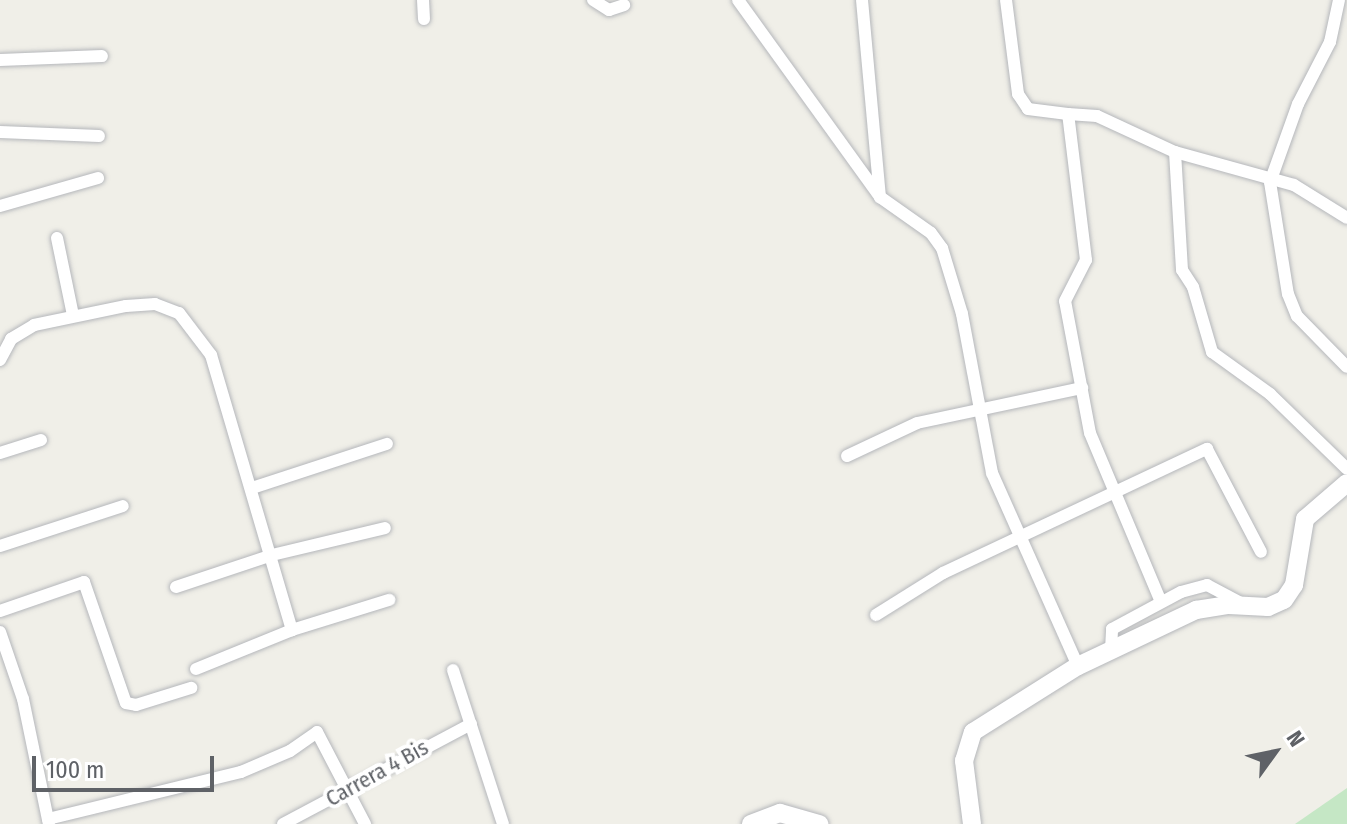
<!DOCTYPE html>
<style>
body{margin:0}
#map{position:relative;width:1347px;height:824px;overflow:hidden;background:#f0efe8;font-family:"Fira Sans Condensed",sans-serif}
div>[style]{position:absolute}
.green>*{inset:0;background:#c5e7c5}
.roads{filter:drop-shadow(0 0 2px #b5b7bb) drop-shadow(0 0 2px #b5b7bb)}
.minor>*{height:12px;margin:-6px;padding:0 6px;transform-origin:6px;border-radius:6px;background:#fff}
.secondary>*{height:18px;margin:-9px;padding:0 9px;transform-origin:9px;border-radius:9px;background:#fff}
span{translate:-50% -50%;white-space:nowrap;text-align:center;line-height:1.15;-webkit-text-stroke:8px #fff;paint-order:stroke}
.street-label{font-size:22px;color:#5f6267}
.north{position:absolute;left:1235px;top:712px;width:80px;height:80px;-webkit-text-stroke:6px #fff;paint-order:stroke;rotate:57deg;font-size:22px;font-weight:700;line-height:32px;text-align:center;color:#5f6267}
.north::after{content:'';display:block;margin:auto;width:28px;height:36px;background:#5f6267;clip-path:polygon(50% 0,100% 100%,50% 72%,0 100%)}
.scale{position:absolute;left:32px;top:756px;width:182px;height:36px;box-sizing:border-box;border:4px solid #5f6267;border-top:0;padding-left:10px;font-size:24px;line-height:28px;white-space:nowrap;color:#5f6267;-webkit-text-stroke:6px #fff;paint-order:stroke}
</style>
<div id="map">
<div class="green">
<div style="clip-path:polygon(1347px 788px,1347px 824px,1295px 824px)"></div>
</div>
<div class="roads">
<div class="minor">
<div style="left:423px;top:0;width:19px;rotate:87deg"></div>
<div style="left:593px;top:0;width:19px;rotate:32deg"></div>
<div style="left:609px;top:10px;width:16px;rotate:-18deg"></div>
<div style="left:738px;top:0;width:243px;rotate:54.2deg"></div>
<div style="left:880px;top:197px;width:62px;rotate:35.2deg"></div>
<div style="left:931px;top:233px;width:19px;rotate:54deg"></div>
<div style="left:942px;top:248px;width:69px;rotate:73.1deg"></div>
<div style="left:962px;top:314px;width:162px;rotate:79.3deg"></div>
<div style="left:992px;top:473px;width:211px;rotate:66deg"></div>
<div style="left:862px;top:0;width:198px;rotate:84.8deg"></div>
<div style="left:1006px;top:0;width:95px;rotate:82.7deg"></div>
<div style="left:1018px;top:94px;width:18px;rotate:56deg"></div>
<div style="left:1028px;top:109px;width:40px;rotate:7.1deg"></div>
<div style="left:1339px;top:0;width:43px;rotate:102.1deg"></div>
<div style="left:1330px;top:42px;width:70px;rotate:117.3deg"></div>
<div style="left:1298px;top:104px;width:83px;rotate:109.7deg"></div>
<div style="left:1270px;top:182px;width:113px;rotate:80.9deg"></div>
<div style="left:1288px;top:294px;width:24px;rotate:68deg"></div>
<div style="left:1297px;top:316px;width:71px;rotate:45.6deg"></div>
<div style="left:0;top:60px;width:102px;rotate:-2.2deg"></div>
<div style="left:0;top:132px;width:99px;rotate:2.3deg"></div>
<div style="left:1175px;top:152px;width:118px;rotate:86.6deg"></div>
<div style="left:1182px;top:270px;width:20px;rotate:57deg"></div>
<div style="left:1193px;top:287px;width:68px;rotate:73.7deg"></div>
<div style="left:1212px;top:352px;width:72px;rotate:35.9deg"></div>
<div style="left:1270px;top:394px;width:107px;rotate:44.2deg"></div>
<div style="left:0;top:206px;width:102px;rotate:-15.9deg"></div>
<div style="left:57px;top:238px;width:79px;rotate:78.3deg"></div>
<div style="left:0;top:360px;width:24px;rotate:-62deg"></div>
<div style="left:11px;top:339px;width:27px;rotate:-31deg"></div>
<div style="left:34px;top:325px;width:94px;rotate:-11.7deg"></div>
<div style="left:126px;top:306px;width:29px;rotate:-4deg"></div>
<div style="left:155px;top:304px;width:26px;rotate:21deg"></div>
<div style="left:179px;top:313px;width:53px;rotate:52.7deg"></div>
<div style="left:211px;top:355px;width:287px;rotate:73.6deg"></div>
<div style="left:0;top:453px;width:43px;rotate:-17.6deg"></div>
<div style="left:847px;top:456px;width:77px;rotate:-25.2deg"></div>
<div style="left:917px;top:423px;width:169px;rotate:-12deg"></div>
<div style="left:252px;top:488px;width:142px;rotate:-18.1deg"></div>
<div style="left:0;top:546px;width:129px;rotate:-18deg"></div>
<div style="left:176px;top:587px;width:101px;rotate:-18.4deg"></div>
<div style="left:272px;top:555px;width:116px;rotate:-13.4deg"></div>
<div style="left:1161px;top:602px;width:183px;rotate:-112.8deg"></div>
<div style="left:1090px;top:433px;width:134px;rotate:-100.7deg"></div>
<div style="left:1065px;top:301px;width:46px;rotate:-62.9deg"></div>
<div style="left:1086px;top:260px;width:147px;rotate:-97deg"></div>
<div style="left:1068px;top:114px;width:29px;rotate:4deg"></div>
<div style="left:1097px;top:116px;width:86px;rotate:24.8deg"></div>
<div style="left:1175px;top:152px;width:123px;rotate:15.5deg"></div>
<div style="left:1294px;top:185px;width:62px;rotate:31.9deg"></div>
<div style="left:0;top:611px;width:89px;rotate:-19deg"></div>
<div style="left:84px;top:582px;width:128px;rotate:70.9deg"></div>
<div style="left:126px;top:703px;width:10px;rotate:11deg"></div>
<div style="left:136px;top:705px;width:58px;rotate:-17.2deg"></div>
<div style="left:876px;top:615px;width:79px;rotate:-32.1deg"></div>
<div style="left:943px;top:573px;width:292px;rotate:-25.2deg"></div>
<div style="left:1207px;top:449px;width:116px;rotate:62.3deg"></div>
<div style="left:0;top:632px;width:71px;rotate:71.1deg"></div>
<div style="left:23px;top:699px;width:128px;rotate:78.3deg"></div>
<div style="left:1111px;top:650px;width:21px;rotate:-87deg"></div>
<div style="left:1112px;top:629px;width:78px;rotate:-28.2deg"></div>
<div style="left:1181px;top:592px;width:27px;rotate:-15deg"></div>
<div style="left:1207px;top:585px;width:40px;rotate:28deg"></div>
<div style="left:196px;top:669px;width:104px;rotate:-22.1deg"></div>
<div style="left:292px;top:630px;width:102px;rotate:-17.2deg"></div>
<div style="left:453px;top:670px;width:162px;rotate:72deg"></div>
<div style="left:48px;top:819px;width:199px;rotate:-13.7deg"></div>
<div style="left:241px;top:772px;width:53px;rotate:-23.2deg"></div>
<div style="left:290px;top:751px;width:33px;rotate:-35deg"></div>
<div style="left:317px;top:732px;width:104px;rotate:62.4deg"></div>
<div style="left:283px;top:824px;width:213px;rotate:-28deg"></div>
</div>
<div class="secondary">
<div style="left:751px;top:824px;width:31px;rotate:-21deg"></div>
<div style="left:780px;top:813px;width:41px;rotate:15.8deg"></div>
<div style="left:972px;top:824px;width:64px;rotate:-97.2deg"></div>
<div style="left:964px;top:761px;width:30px;rotate:-73deg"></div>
<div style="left:973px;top:732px;width:124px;rotate:-32.2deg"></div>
<div style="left:1078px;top:666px;width:131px;rotate:-25.4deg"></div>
<div style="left:1196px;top:610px;width:33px;rotate:-9deg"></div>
<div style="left:1229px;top:605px;width:39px;rotate:3deg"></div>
<div style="left:1268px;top:607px;width:17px;rotate:-24deg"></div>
<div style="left:1284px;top:600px;width:18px;rotate:-56deg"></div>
<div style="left:1294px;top:585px;width:67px;rotate:-80.5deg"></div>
<div style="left:1305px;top:519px;width:55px;rotate:-40.6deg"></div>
</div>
</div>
<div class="street-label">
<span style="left:377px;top:773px;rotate:-29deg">Carrera 4 Bis</span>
</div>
<div class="north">N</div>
<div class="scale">100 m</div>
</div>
